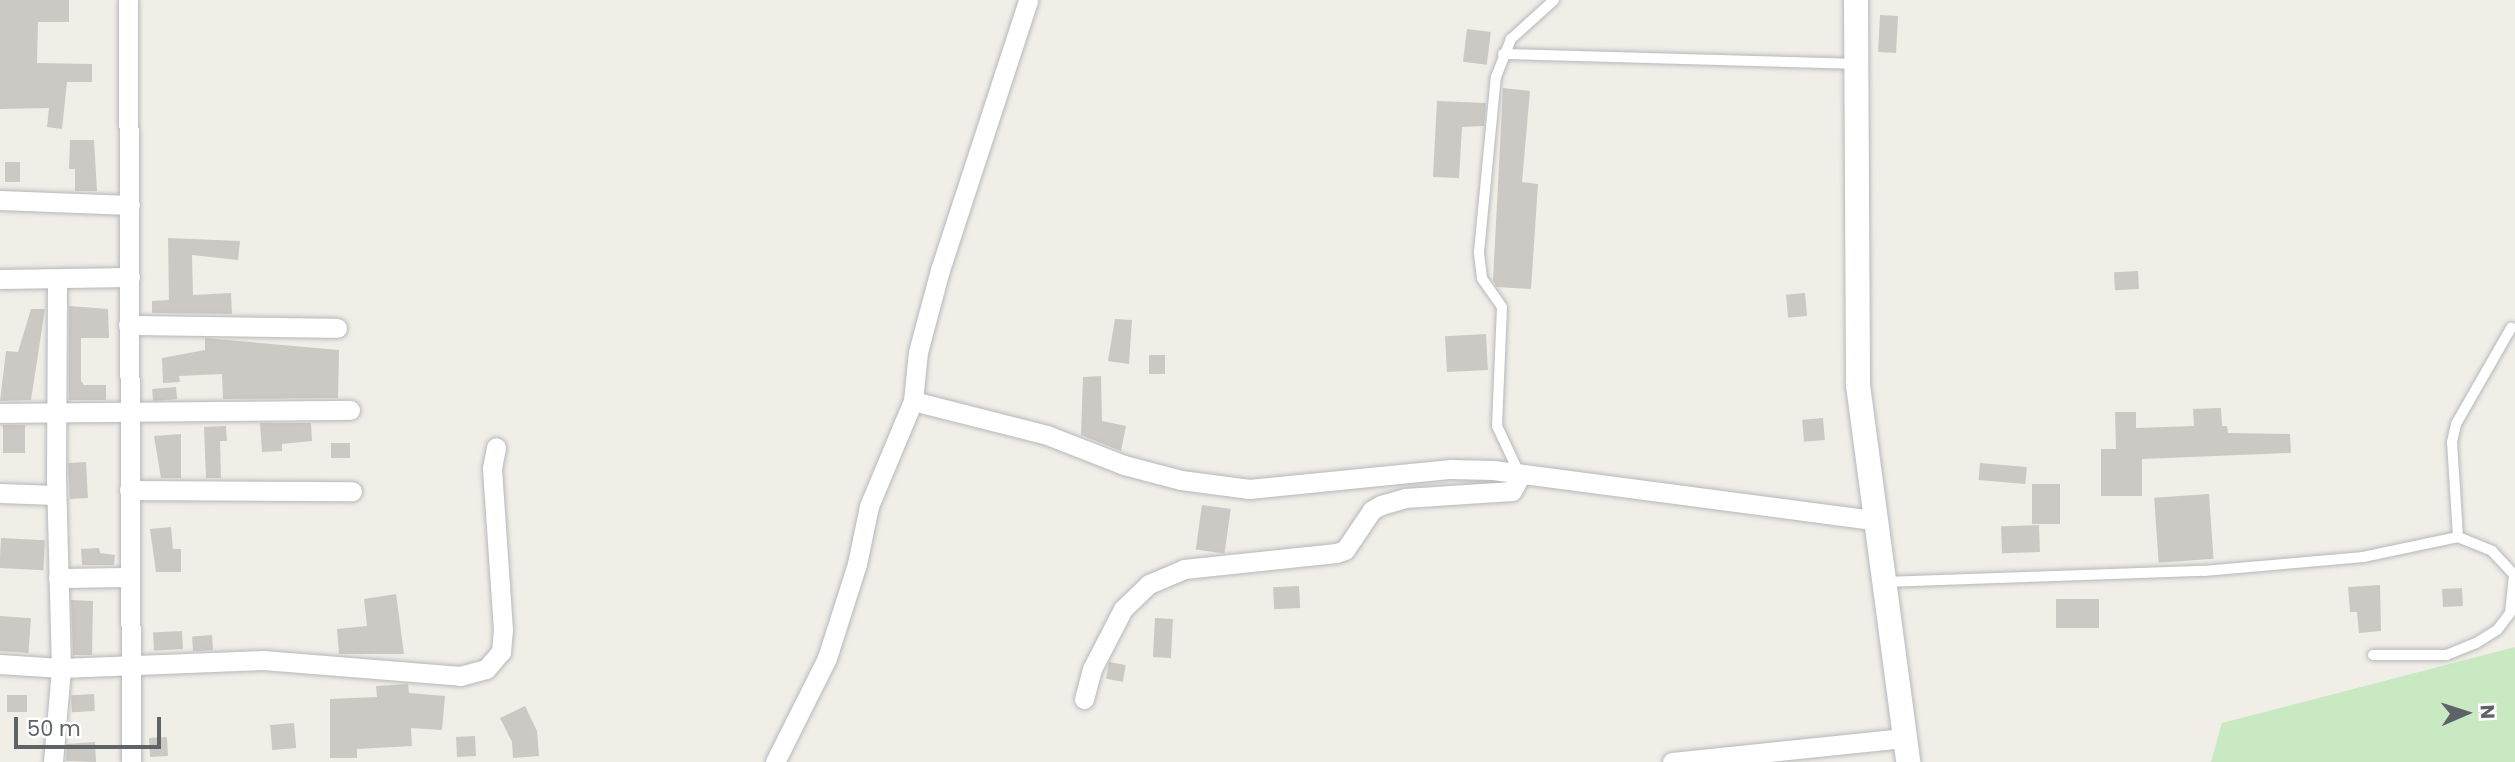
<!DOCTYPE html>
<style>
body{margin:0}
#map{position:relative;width:2515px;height:762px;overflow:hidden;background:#f1ede7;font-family:Poppins,sans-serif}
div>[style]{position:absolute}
.green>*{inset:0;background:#c8e9c2}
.building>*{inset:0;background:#ccc8c4;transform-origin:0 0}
.roads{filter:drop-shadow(0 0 2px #b4b8bb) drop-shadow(0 0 2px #b4b8bb)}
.service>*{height:10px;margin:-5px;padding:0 5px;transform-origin:5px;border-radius:5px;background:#fff}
.minor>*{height:19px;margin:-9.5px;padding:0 9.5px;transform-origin:9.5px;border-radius:9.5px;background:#fff}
.tertiary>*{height:24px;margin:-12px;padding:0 12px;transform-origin:12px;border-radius:12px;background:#fff}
span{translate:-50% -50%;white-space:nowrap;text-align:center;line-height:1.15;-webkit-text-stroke:6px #fff;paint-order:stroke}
.north{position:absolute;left:2431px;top:678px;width:70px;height:70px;-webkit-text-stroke:5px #fff;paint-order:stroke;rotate:87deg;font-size:19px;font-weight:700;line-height:28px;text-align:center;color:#5e6367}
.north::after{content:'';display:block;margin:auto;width:24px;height:32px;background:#5e6367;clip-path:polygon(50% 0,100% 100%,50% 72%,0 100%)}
.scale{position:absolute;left:14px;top:717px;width:147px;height:32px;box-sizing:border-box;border:4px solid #5e6367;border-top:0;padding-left:9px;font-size:21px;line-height:24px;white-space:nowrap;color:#5e6367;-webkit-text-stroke:5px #fff;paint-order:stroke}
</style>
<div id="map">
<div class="green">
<div style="clip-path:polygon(2515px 647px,2515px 762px,2211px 762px,2222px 723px)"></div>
</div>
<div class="building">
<div style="clip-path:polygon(0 0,69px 0,69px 22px,38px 22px,37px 63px,92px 64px,92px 82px,67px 82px,62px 129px,47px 127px,49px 108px,0 109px)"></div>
<div style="left:1880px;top:15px;width:18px;height:37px;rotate:3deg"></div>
<div style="left:1467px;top:29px;width:24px;height:33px;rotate:7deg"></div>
<div style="clip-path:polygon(1503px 88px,1530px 91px,1522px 182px,1538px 184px,1531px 289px,1497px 287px,1493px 280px)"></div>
<div style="clip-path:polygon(1437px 101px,1486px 103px,1484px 126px,1462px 127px,1459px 178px,1433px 177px)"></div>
<div style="clip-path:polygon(70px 140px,94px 140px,97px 191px,75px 191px,75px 169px,69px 169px)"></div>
<div style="left:5px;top:162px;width:15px;height:20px"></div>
<div style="clip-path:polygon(168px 238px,240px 241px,238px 260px,192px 255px,193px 295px,231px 293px,232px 314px,152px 313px,152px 301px,169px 300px)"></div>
<div style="left:2138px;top:271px;width:18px;height:24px;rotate:87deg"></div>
<div style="left:1805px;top:293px;width:23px;height:19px;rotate:85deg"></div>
<div style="clip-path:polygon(69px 306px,108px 309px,109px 338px,81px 338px,81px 381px,84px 385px,106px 385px,106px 400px,69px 400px)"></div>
<div style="clip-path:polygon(31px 309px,45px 309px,31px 400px,0 401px,6px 351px,18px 352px)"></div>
<div style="clip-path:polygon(1115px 319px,1132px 320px,1129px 364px,1108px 361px)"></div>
<div style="left:1486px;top:334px;width:36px;height:41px;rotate:87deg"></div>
<div style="clip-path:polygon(205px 338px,339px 350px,338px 398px,223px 399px,222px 374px,179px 376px,180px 382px,163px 383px,162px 358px,205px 350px)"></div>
<div style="left:1149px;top:355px;width:16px;height:19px"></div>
<div style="clip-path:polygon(1101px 376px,1102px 421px,1126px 426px,1121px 451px,1081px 435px,1083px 377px)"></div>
<div style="left:176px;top:387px;width:12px;height:24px;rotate:85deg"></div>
<div style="clip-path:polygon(2221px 408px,2222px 426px,2227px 426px,2228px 433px,2290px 434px,2291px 453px,2142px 459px,2142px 496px,2101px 496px,2101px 449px,2116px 449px,2115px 412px,2136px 412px,2136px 428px,2194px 426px,2193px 409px)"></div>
<div style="left:1823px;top:418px;width:22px;height:21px;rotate:85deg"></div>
<div style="clip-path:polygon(260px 423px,311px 423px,312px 441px,282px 444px,282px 451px,262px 452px)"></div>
<div style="left:3px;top:425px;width:22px;height:28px"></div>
<div style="clip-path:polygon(226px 426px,227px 441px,220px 441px,221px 478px,206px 478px,204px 427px)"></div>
<div style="clip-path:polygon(181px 434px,181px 478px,161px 478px,154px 436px)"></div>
<div style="left:331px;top:443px;width:19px;height:15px"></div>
<div style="left:86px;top:462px;width:36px;height:18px;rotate:87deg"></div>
<div style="left:1980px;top:463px;width:47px;height:17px;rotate:5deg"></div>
<div style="left:2032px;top:484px;width:28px;height:40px"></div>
<div style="left:2209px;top:494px;width:65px;height:55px;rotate:86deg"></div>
<div style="left:1202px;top:505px;width:29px;height:45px;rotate:8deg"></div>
<div style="left:2039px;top:525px;width:27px;height:38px;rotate:88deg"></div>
<div style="clip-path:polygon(171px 527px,173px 549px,181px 549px,181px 572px,156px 572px,150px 529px)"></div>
<div style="left:1px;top:538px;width:44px;height:30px;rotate:3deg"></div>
<div style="clip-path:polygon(99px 548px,100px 553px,115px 555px,114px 565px,82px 565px,81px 549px)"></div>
<div style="clip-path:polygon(2380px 585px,2381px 631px,2359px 633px,2357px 612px,2350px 612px,2348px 587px)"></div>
<div style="left:1299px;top:586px;width:22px;height:26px;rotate:87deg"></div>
<div style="left:2462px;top:588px;width:18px;height:20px;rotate:87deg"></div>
<div style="clip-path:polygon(396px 594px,404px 654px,339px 654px,337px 629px,367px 626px,364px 599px)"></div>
<div style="left:2099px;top:599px;width:29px;height:43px;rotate:90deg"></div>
<div style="clip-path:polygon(71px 600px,93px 601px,92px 655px,73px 655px)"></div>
<div style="left:0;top:616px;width:31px;height:35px;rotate:4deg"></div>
<div style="left:1155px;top:618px;width:18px;height:39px;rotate:3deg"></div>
<div style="left:182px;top:631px;width:18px;height:29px;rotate:87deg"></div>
<div style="left:212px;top:635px;width:15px;height:20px;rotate:86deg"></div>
<div style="left:1109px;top:662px;width:17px;height:17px;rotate:10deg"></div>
<div style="clip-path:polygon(408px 684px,409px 693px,445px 696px,442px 730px,411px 728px,412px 746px,357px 749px,357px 758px,330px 758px,330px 699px,377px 697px,376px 686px)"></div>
<div style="left:94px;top:694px;width:17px;height:23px;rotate:87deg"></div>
<div style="left:7px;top:695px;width:20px;height:17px"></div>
<div style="clip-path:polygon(525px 706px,537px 731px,539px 756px,513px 758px,512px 742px,500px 718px)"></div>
<div style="left:294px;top:723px;width:25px;height:24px;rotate:85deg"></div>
<div style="left:475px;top:736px;width:20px;height:19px;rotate:87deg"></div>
<div style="left:167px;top:737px;width:19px;height:18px;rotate:87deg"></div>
<div style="clip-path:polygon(95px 742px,96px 762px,66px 761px,67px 744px)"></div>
</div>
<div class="roads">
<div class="service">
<div style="left:1503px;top:54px;width:352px;rotate:1.6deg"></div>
<div style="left:1520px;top:475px;width:54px;rotate:-115.1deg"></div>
<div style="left:1497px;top:426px;width:119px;rotate:-87.6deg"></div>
<div style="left:1502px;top:307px;width:35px;rotate:-125deg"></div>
<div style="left:1482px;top:278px;width:26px;rotate:-97deg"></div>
<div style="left:1479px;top:252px;width:176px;rotate:-84.5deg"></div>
<div style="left:1496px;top:77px;width:41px;rotate:-68.5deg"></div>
<div style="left:1511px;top:39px;width:58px;rotate:-42.2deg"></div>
<div style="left:2458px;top:537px;width:95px;rotate:-93.6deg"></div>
<div style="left:2452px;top:442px;width:18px;rotate:-77deg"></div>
<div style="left:2456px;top:424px;width:111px;rotate:-60.2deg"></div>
<div style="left:1884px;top:582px;width:320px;rotate:-2deg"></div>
<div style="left:2204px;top:571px;width:160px;rotate:-5deg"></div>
<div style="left:2363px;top:557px;width:97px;rotate:-11.9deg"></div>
<div style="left:2458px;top:537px;width:37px;rotate:22deg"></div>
<div style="left:2492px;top:551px;width:33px;rotate:47deg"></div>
<div style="left:2514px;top:575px;width:38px;rotate:96deg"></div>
<div style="left:2510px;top:613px;width:21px;rotate:127deg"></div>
<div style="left:2497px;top:630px;width:25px;rotate:148deg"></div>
<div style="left:2476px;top:643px;width:31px;rotate:158deg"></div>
<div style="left:2447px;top:655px;width:74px;rotate:180deg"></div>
</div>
<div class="minor">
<div style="left:128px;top:0;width:762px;rotate:89.77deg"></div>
<div style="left:0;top:200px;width:130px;rotate:2.2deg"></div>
<div style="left:0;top:279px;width:130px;rotate:-0.9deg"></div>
<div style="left:128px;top:325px;width:209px;rotate:0.8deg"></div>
<div style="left:913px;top:401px;width:138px;rotate:14.2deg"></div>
<div style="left:1047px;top:435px;width:83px;rotate:21.3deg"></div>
<div style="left:1124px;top:465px;width:59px;rotate:14.7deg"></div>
<div style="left:1181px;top:480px;width:69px;rotate:7.5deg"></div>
<div style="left:1249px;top:489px;width:203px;rotate:-5.7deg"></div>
<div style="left:1451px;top:469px;width:42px;rotate:1.4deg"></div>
<div style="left:1493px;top:470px;width:383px;rotate:7.5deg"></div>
<div style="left:0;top:413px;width:350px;rotate:-0.5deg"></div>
<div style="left:129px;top:490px;width:223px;rotate:0.3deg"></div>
<div style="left:0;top:493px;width:56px;rotate:2deg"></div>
<div style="left:58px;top:578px;width:72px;rotate:-0.8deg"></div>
<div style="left:0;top:664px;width:61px;rotate:3.8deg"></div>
<div style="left:61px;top:668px;width:202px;rotate:-2.3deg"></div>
<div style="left:263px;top:660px;width:198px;rotate:4.6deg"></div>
<div style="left:460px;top:676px;width:27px;rotate:-15deg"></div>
<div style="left:486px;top:669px;width:23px;rotate:-49deg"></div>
<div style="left:501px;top:652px;width:22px;rotate:-85deg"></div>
<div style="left:503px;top:630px;width:162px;rotate:-93.9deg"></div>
<div style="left:492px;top:468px;width:21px;rotate:-79deg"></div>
<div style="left:1084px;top:699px;width:31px;rotate:-75deg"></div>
<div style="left:1092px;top:669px;width:68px;rotate:-62.7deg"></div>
<div style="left:1123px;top:609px;width:36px;rotate:-44deg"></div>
<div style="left:1149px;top:584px;width:38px;rotate:-23deg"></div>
<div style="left:1184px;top:569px;width:153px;rotate:-6deg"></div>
<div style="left:1336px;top:553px;width:9px;rotate:-18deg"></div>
<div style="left:1345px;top:550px;width:48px;rotate:-56deg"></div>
<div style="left:1372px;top:510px;width:10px;rotate:-29deg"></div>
<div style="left:1381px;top:505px;width:25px;rotate:-16deg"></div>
<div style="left:1405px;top:498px;width:107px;rotate:-3.7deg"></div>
<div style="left:1512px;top:491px;width:18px;rotate:-61deg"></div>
<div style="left:53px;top:762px;width:94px;rotate:-85.1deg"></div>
<div style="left:61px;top:668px;width:189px;rotate:-91.5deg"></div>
<div style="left:56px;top:479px;width:200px;rotate:-89.7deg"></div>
<div style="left:775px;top:762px;width:116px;rotate:-63.4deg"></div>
<div style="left:827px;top:658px;width:99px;rotate:-72.3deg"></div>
<div style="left:857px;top:564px;width:59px;rotate:-78.3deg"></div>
<div style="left:869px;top:506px;width:114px;rotate:-67.3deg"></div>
<div style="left:913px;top:401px;width:49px;rotate:-84.2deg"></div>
<div style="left:918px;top:352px;width:85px;rotate:-75deg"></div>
<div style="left:940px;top:270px;width:284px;rotate:-71.9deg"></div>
<div style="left:1672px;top:762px;width:233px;rotate:-5.9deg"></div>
</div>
<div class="tertiary">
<div style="left:1856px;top:0;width:385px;rotate:89.7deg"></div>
<div style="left:1858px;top:385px;width:380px;rotate:82.4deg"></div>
</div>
</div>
<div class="north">N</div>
<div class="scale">50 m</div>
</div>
